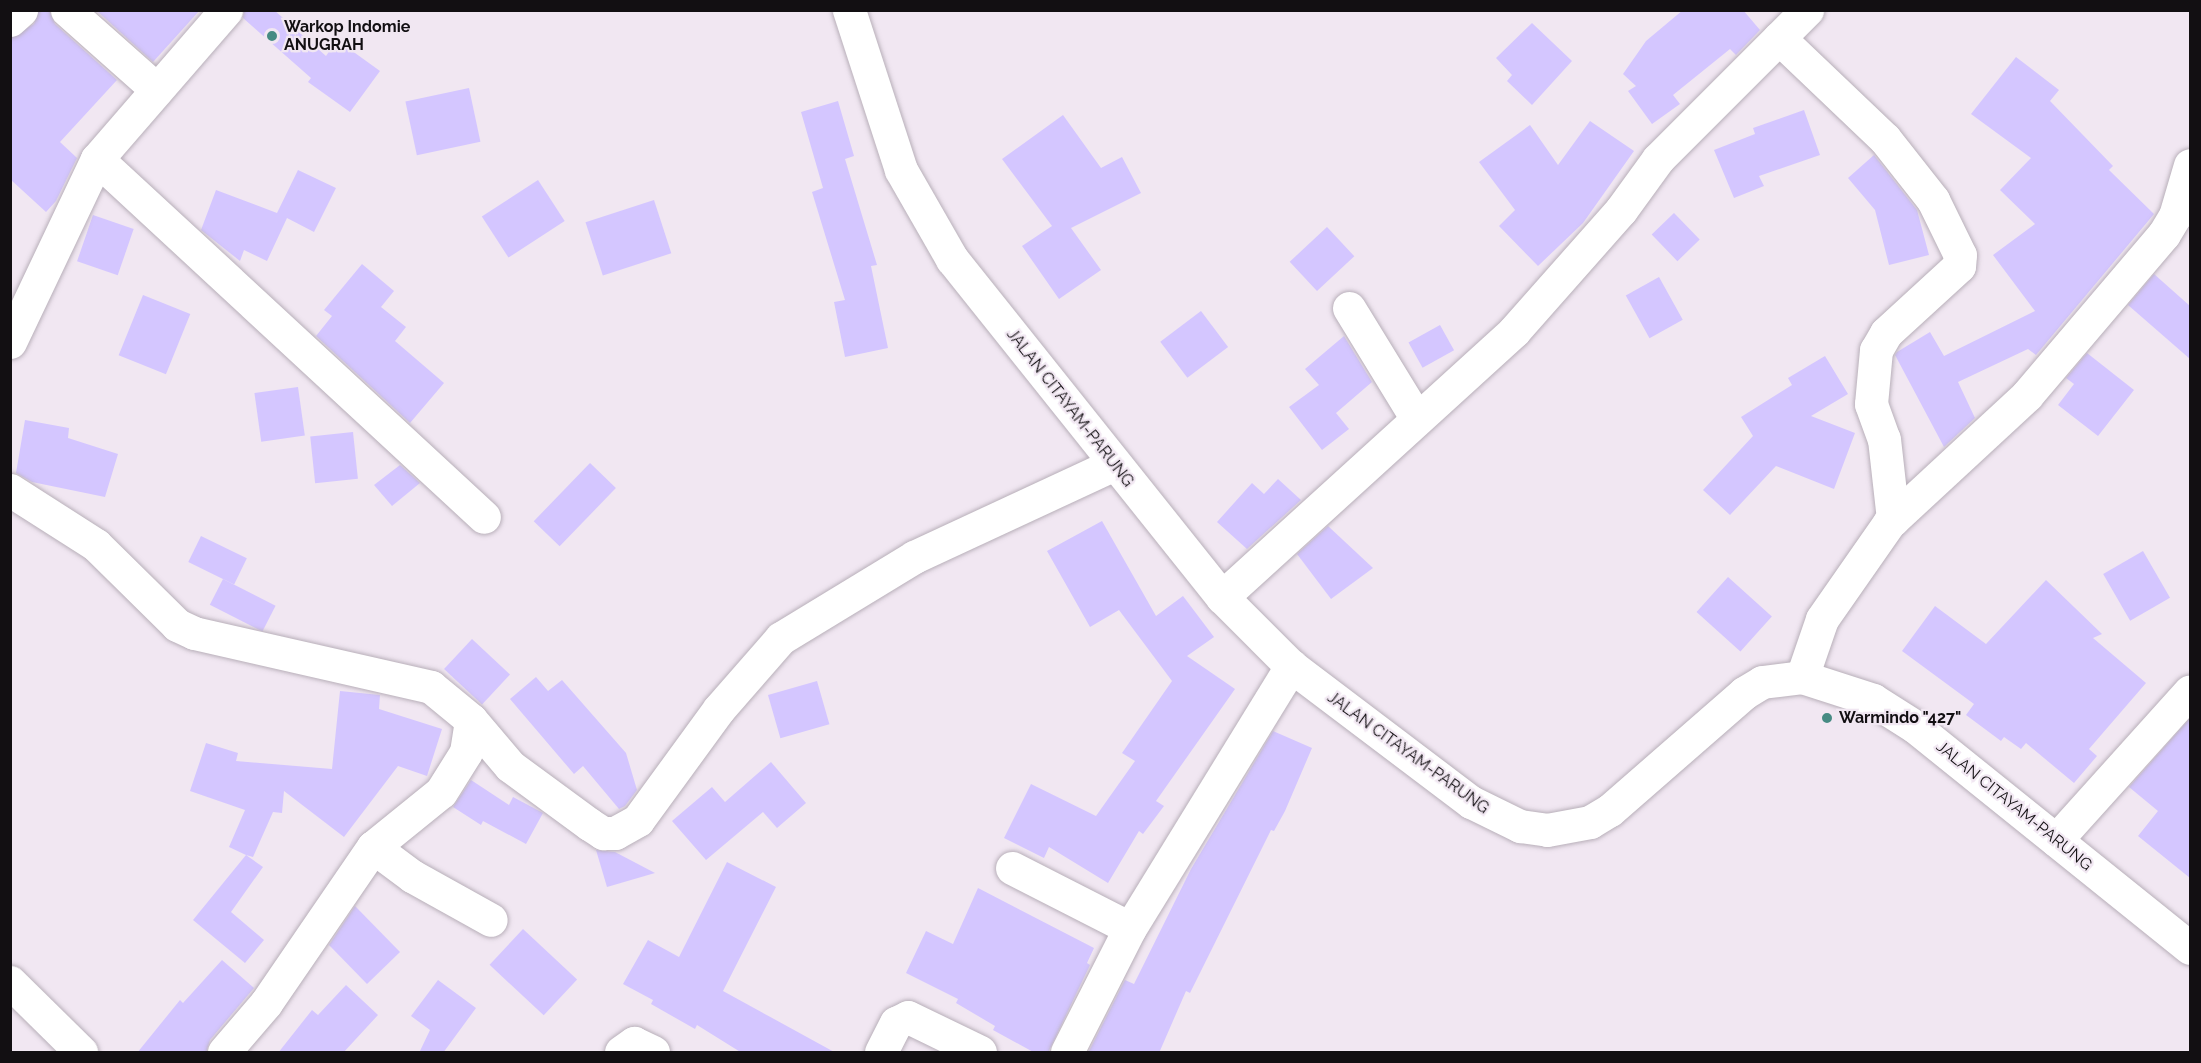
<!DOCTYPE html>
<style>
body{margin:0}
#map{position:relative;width:2201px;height:1063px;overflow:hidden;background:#f1e7f2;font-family:Raleway,sans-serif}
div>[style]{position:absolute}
.building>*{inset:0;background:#d4c6ff;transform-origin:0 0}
.roads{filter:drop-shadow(0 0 2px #b8afb9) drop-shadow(0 0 2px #b8afb9)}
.minor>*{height:33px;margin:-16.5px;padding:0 16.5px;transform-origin:16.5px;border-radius:16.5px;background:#fff}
.dots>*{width:16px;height:16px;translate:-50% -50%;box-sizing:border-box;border:3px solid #f1e7f2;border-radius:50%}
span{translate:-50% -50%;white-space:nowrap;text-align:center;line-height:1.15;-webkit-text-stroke:4.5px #f1e7f2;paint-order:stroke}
.poi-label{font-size:16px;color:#120f12;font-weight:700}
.left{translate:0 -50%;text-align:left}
.street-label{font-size:16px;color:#120f12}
.frame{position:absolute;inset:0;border:12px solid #120f12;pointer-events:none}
</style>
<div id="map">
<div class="building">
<div style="clip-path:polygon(39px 10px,49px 10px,55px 24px,117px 80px,60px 142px,77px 158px,56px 201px,46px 212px,10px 179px,10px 38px,34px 24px)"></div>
<div style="clip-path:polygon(96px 10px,200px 10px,153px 62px)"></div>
<div style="clip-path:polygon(244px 10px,274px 10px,326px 56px,337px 40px,380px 71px,350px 112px,308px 82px,311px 78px,243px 18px)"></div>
<div style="clip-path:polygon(1683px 10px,1743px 10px,1760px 30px,1736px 55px,1730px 49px,1673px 95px,1680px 104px,1652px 124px,1628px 91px,1636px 86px,1623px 74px,1646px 41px)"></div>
<div style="clip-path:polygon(1532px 23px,1572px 61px,1532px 105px,1507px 81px,1512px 75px,1496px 58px)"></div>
<div style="clip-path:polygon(2016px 57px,2059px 90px,2050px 101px,2113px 166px,2109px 170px,2154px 214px,2036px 355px,2028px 349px,1958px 382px,1975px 418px,1944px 447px,1895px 355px,1897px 352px,1930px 332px,1944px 356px,2035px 311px,1993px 255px,2035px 224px,2000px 190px,2031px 158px,1971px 114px)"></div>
<div style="left:469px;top:88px;width:55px;height:65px;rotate:78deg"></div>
<div style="clip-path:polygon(838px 101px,854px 156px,845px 159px,877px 265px,871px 266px,888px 348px,845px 357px,834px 302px,845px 300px,812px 192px,823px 188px,801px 112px)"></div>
<div style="clip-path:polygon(1804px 110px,1820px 155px,1759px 176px,1764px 186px,1734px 198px,1714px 150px,1755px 134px,1753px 128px)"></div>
<div style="clip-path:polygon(1063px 115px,1101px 168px,1122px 157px,1141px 193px,1071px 228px,1101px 270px,1059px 299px,1022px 246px,1052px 226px,1002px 159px)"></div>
<div style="clip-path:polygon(1590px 121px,1634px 151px,1583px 223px,1538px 266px,1499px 226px,1515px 210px,1479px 162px,1530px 125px,1558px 165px)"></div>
<div style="clip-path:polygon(1874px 155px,1917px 210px,1929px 255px,1889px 265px,1875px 210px,1848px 178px)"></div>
<div style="clip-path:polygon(298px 170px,336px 188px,314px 232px,287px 218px,267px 261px,244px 250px,240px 261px,201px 230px,216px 190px,277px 213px)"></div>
<div style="left:538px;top:180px;width:49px;height:67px;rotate:57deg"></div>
<div style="left:654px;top:200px;width:56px;height:72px;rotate:72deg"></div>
<div style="left:1674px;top:213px;width:37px;height:31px;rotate:46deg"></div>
<div style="left:93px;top:215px;width:43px;height:49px;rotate:19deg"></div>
<div style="left:1327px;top:227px;width:40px;height:51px;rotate:47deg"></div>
<div style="clip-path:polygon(362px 264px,394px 291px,381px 307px,406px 327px,395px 341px,444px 383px,410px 423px,316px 336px,332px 316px,324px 310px)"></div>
<div style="clip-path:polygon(2154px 274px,2190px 306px,2190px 359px,2128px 305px)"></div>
<div style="left:1659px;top:277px;width:49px;height:38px;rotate:61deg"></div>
<div style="left:143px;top:295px;width:51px;height:65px;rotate:22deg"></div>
<div style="left:1201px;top:311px;width:45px;height:51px;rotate:53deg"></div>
<div style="left:1440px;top:325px;width:29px;height:36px;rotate:61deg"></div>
<div style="clip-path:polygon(1344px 336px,1372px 382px,1336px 413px,1349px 429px,1322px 450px,1289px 407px,1319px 385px,1305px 369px)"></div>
<div style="clip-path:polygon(2087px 353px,2134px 390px,2098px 436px,2058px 405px,2074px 384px,2066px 378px)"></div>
<div style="clip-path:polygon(1825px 356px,1848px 394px,1811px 416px,1855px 433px,1834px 489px,1776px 466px,1730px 515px,1703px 490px,1753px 436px,1741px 417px,1792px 385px,1788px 378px)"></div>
<div style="left:298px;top:387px;width:49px;height:44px;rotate:82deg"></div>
<div style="clip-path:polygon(25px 420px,69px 428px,68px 438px,118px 454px,105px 497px,32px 482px,16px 473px)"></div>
<div style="left:353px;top:432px;width:47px;height:43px;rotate:84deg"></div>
<div style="left:590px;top:463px;width:36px;height:81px;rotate:44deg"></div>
<div style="clip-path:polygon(400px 465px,420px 483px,392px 506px,374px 485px)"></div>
<div style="clip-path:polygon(1278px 479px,1301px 500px,1247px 549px,1217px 522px,1252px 483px,1264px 494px)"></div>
<div style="clip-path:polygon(1102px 521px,1156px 616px,1183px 596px,1214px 637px,1187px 656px,1235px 689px,1156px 801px,1164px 806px,1143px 834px,1139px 831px,1108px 883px,1049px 847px,1044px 858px,1004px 838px,1031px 784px,1096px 816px,1135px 761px,1122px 753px,1172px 681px,1119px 610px,1090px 627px,1047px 551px)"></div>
<div style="clip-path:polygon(1328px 526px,1373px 568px,1331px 599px,1297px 554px)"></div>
<div style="left:201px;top:536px;width:51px;height:29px;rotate:26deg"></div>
<div style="left:2143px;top:551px;width:54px;height:46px;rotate:60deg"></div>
<div style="left:1728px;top:577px;width:59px;height:47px;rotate:42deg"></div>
<div style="left:223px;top:579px;width:59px;height:29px;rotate:27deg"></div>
<div style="clip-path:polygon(2046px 580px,2102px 634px,2093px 638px,2146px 683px,2089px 749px,2097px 756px,2074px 783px,2026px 743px,2021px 749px,2004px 737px,2001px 741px,1966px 715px,1974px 704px,1902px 651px,1935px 606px,1986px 644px)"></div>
<div style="left:472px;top:639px;width:52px;height:41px;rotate:43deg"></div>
<div style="clip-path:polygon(536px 677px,548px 691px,562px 680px,626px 753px,637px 790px,625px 806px,619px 809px,583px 766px,574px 774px,510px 699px)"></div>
<div style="left:817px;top:681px;width:45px;height:51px;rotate:74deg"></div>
<div style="clip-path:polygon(340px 691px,380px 695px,379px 709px,442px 729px,427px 776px,398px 766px,344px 837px,284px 791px,282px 813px,273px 812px,253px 857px,246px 855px,263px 867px,231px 912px,264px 940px,245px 963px,193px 920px,246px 855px,229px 847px,245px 810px,190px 791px,206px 743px,238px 753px,236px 761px,332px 769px)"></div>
<div style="clip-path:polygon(2190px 718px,2190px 878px,2138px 836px,2158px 811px,2129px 787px)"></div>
<div style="clip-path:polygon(1273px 731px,1312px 748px,1285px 811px,1274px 831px,1271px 830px,1190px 993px,1186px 991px,1159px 1053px,1088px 1053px,1125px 980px,1134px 984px,1191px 869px)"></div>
<div style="clip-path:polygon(771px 762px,806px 803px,777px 828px,763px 812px,706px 860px,672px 821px,712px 787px,725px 802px)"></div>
<div style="clip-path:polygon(471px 780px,509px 805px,513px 797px,543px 813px,526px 844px,483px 821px,481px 825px,453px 807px)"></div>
<div style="clip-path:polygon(596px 850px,615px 852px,655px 873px,607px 887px)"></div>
<div style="clip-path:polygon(727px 862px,776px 887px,723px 991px,836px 1053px,742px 1053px,697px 1025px,695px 1029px,651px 1004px,653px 1000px,623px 984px,648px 940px,679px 957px)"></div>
<div style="clip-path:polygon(978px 888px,1094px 948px,1087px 963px,1090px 965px,1048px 1053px,1035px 1053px,993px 1030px,995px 1026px,956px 1003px,958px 999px,906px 973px,926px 931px,953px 944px)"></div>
<div style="clip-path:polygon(355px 906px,400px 952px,367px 984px,329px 945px)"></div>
<div style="left:523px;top:929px;width:74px;height:49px;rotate:43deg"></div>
<div style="clip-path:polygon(222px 960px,254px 988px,210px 1040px,206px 1053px,137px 1053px,180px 1000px,183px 1003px)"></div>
<div style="clip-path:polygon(438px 980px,476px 1008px,443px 1053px,419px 1053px,430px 1030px,411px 1016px)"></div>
<div style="clip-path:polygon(346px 985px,378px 1015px,343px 1053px,278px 1053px,312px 1010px,318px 1015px)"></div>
</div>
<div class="roads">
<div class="minor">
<div style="left:67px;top:10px;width:120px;rotate:41.6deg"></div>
<div style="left:849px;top:10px;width:168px;rotate:72deg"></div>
<div style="left:901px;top:170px;width:103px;rotate:60.2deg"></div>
<div style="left:952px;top:259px;width:433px;rotate:51.4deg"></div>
<div style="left:1222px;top:597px;width:98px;rotate:45deg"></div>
<div style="left:1291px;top:666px;width:226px;rotate:37.1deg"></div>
<div style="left:1471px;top:802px;width:55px;rotate:26.1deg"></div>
<div style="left:1520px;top:826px;width:27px;rotate:8deg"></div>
<div style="left:1547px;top:830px;width:44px;rotate:-10.5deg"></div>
<div style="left:1590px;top:822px;width:23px;rotate:-31deg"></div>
<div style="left:1610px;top:810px;width:178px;rotate:-41.1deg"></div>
<div style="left:1744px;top:693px;width:21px;rotate:-31deg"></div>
<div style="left:1762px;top:682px;width:40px;rotate:-7.1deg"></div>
<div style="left:1802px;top:677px;width:75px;rotate:17.9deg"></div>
<div style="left:1873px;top:700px;width:49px;rotate:32.4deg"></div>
<div style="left:1914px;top:726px;width:354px;rotate:38.8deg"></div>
<div style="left:10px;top:20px;width:15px;rotate:-42deg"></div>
<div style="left:1779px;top:38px;width:146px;rotate:43.6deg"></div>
<div style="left:1885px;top:139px;width:78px;rotate:51.8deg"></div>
<div style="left:1933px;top:200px;width:61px;rotate:63.9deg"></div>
<div style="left:1960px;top:255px;width:11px;rotate:95deg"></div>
<div style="left:1959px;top:266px;width:99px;rotate:137.5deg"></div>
<div style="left:1886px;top:333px;width:20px;rotate:120deg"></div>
<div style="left:1876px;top:350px;width:54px;rotate:95.3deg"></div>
<div style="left:1871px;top:404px;width:37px;rotate:70deg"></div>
<div style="left:1884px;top:439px;width:81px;rotate:83.6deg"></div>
<div style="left:97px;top:159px;width:527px;rotate:42.77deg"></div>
<div style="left:1349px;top:308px;width:130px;rotate:58.5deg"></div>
<div style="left:10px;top:342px;width:203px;rotate:-64.6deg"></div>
<div style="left:97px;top:159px;width:197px;rotate:-49.1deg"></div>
<div style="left:10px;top:490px;width:102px;rotate:32.6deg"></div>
<div style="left:96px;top:545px;width:114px;rotate:44.6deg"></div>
<div style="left:177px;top:625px;width:19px;rotate:25deg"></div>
<div style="left:194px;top:633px;width:243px;rotate:12.8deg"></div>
<div style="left:431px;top:687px;width:52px;rotate:39.5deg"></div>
<div style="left:471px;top:720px;width:60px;rotate:49.7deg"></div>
<div style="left:510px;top:766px;width:98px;rotate:36.3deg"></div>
<div style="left:589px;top:824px;width:17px;rotate:33deg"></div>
<div style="left:603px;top:833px;width:12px"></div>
<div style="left:615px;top:833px;width:26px;rotate:-29deg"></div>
<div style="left:638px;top:820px;width:137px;rotate:-53.9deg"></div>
<div style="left:719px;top:709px;width:94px;rotate:-48.9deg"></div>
<div style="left:781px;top:638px;width:156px;rotate:-31.3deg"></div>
<div style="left:914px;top:557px;width:221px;rotate:-24.9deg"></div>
<div style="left:1222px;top:597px;width:395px;rotate:-42.3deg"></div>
<div style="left:1514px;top:331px;width:162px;rotate:-48.5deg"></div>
<div style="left:1621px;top:210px;width:63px;rotate:-54deg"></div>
<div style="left:1658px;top:159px;width:211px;rotate:-45deg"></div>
<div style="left:1802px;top:677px;width:61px;rotate:-71deg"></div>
<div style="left:1822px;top:619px;width:117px;rotate:-55.1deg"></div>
<div style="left:1889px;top:523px;width:188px;rotate:-42.8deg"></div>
<div style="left:2027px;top:395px;width:211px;rotate:-49.6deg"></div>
<div style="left:2164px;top:234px;width:21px;rotate:-59deg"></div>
<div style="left:2175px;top:216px;width:53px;rotate:-73.6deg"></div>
<div style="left:2056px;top:840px;width:200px;rotate:-48deg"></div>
<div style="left:373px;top:847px;width:49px;rotate:36.6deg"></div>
<div style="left:412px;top:876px;width:90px;rotate:29.1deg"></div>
<div style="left:1012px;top:868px;width:132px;rotate:27deg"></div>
<div style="left:10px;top:982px;width:100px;rotate:44.6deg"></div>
<div style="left:224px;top:1052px;width:65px;rotate:-49.4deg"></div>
<div style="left:266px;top:1003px;width:189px;rotate:-55.6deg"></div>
<div style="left:373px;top:847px;width:87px;rotate:-39deg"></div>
<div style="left:441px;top:792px;width:47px;rotate:-58deg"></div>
<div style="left:466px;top:752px;width:32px;rotate:-81deg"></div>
<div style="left:621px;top:1052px;width:16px;rotate:-35deg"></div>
<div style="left:634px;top:1043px;width:21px;rotate:25deg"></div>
<div style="left:881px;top:1052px;width:33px;rotate:-63deg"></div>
<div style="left:896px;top:1023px;width:13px;rotate:-27deg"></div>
<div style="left:908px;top:1017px;width:80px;rotate:25.9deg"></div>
<div style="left:1067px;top:1052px;width:139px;rotate:-63.1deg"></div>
<div style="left:1130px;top:928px;width:308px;rotate:-58.4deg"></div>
</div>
</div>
<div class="dots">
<div style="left:272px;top:36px;background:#468b83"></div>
<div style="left:1827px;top:718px;background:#468b83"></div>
</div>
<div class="poi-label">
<span class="left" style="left:284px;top:36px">Warkop Indomie<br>ANUGRAH</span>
<span class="left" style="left:1839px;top:718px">Warmindo "427"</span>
</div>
<div class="street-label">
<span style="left:1070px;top:408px;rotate:52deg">JALAN CITAYAM-PARUNG</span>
<span style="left:1408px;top:753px;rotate:36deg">JALAN CITAYAM-PARUNG</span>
<span style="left:2014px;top:806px;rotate:39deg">JALAN CITAYAM-PARUNG</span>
</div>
<div class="frame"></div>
</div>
